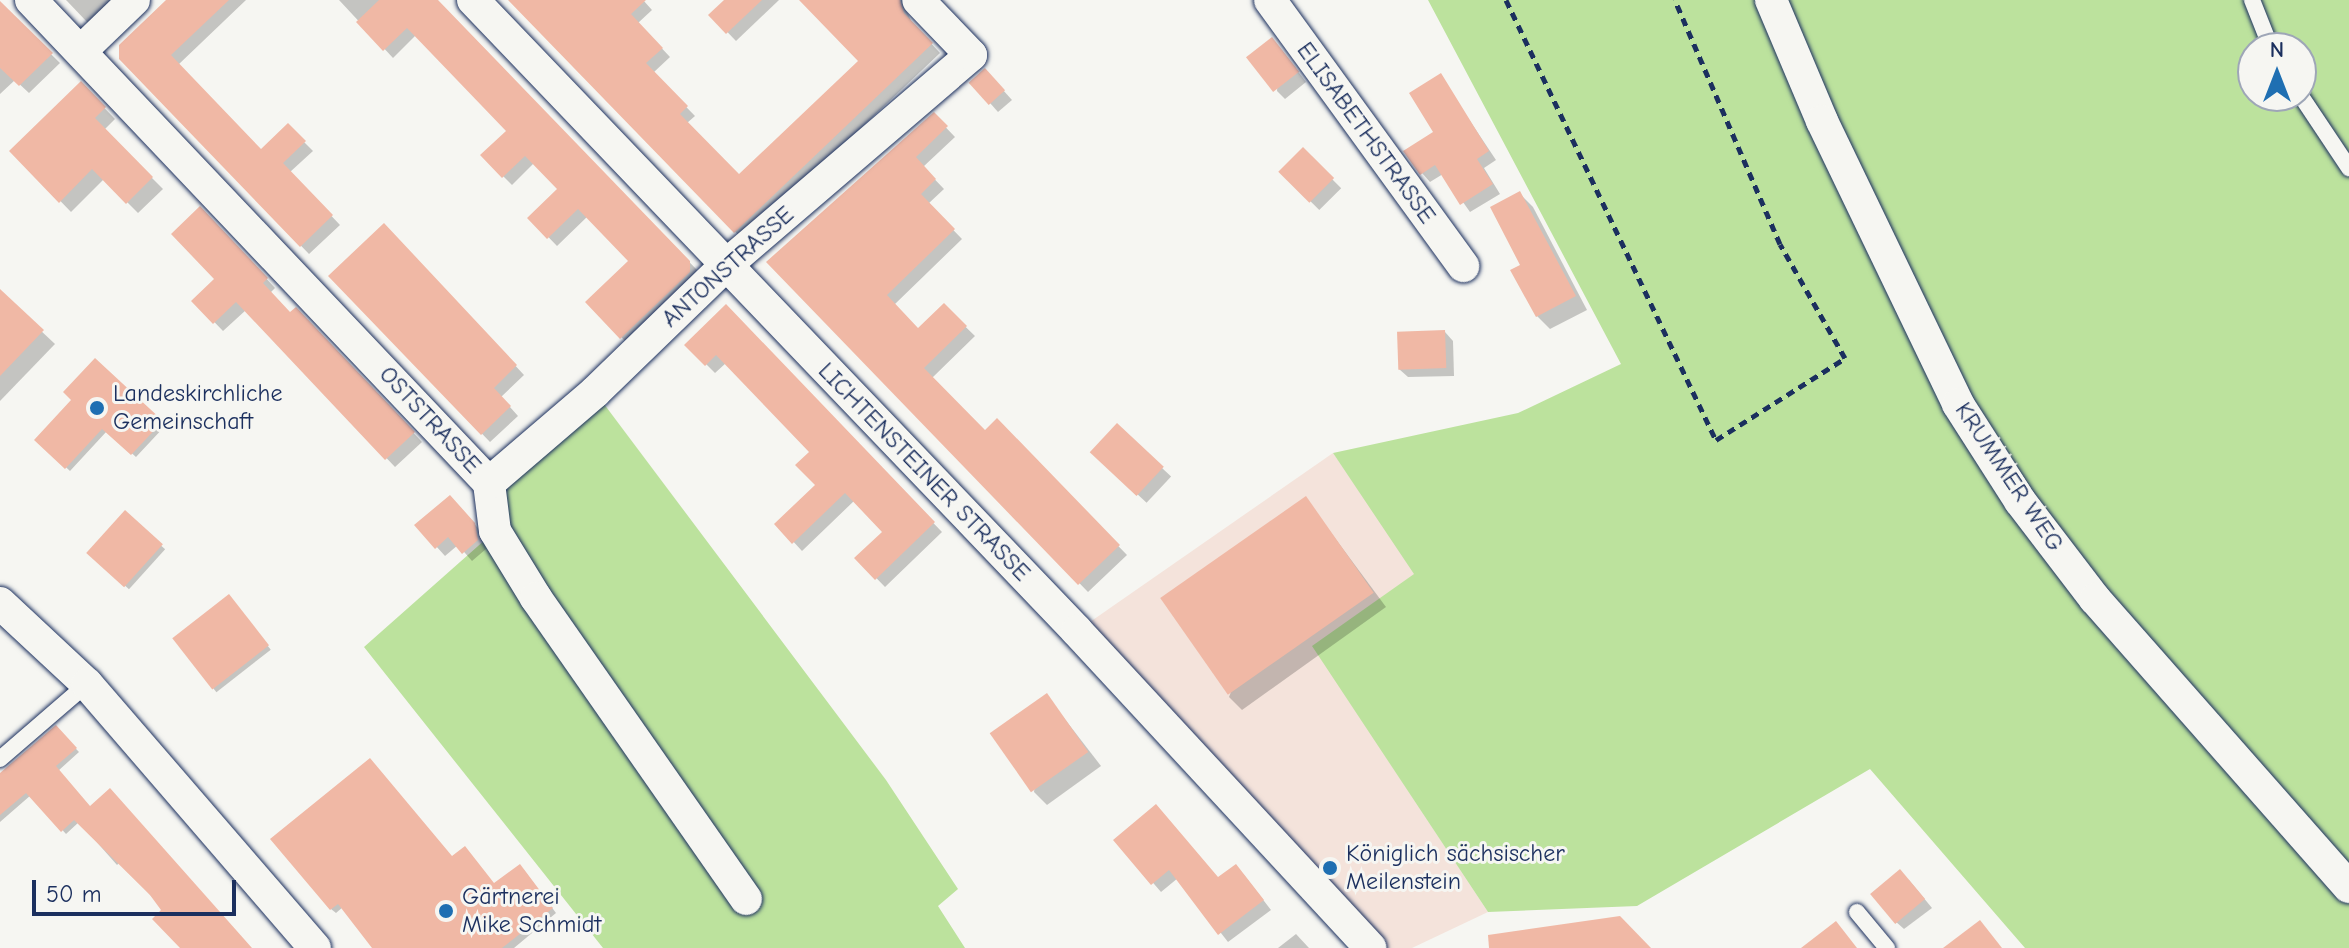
<!DOCTYPE html>
<meta charset="utf-8">
<style>
body{margin:0}
#map{position:relative;width:2349px;height:948px;overflow:hidden;background:#f6f6f2;font-family:"Comic Neue",sans-serif}
div>[style]{position:absolute}
.built>*{inset:0;background:#f4e3db}
.green>*{inset:0;background:#bce29d}
.shadow>*{inset:0;background:#0003;transform-origin:0 0}
.building>*{inset:0;background:#f0b8a5;transform-origin:0 0}
.path>*{height:5px;margin-top:-2.5px;transform-origin:0;background:repeating-linear-gradient(90deg,#1b2f5e 0 8px,transparent 0 14px)}
.roads{filter:drop-shadow(0 0 2px #1b2f5e) drop-shadow(0 0 2px #1b2f5e)}
.lane>*{height:16px;margin:-8px;padding:0 8px;transform-origin:8px;border-radius:8px;background:#f6f6f2}
.street>*{height:32px;margin:-16px;padding:0 16px;transform-origin:16px;border-radius:16px;background:#f6f6f2}
.dots>*{width:22px;height:22px;translate:-50% -50%;box-sizing:border-box;border:4px solid #f6f6f2;border-radius:50%}
span{translate:-50% -50%;white-space:nowrap;text-align:center;line-height:1.15;-webkit-text-stroke:6px #f6f6f2;paint-order:stroke}
.street-label{font-size:24px;color:#1b2f5e}
.poi-label{font-size:24px;color:#1b2f5e}
.left{translate:0 -50%;text-align:left}
.north{position:absolute;left:2237px;top:32px;width:80px;height:80px;box-sizing:border-box;background:#f6f6f2;border:2px solid #9ea6b7;border-radius:50%;rotate:0deg;font-size:22px;font-weight:700;line-height:32px;text-align:center;color:#1b2f5e}
.north::after{content:'';display:block;margin:auto;width:28px;height:36px;background:#1f6fb2;clip-path:polygon(50% 0,100% 100%,50% 72%,0 100%)}
.scale{position:absolute;left:32px;top:880px;width:204px;height:36px;box-sizing:border-box;border:4px solid #1b2f5e;border-top:0;padding-left:10px;font-size:24px;line-height:28px;white-space:nowrap;color:#1b2f5e;-webkit-text-stroke:6px #f6f6f2;paint-order:stroke}
</style>
<div id="map">
<div class="built">
<div style="clip-path:polygon(1333px 453px,1416px 573px,1313px 646px,1488px 912px,1412px 948px,1371px 948px,1077px 631px)"></div>
</div>
<div class="green">
<div style="clip-path:polygon(evenodd,1428px 0,2349px 0,2349px 948px,2025px 948px,1870px 769px,1637px 906px,1488px 912px,1312px 646px,1414px 574px,1333px 453px,1518px 413px,1621px 364px,1428px 0,2253px 48px,2301px 48px,2301px 96px,2253px 96px,2253px 48px)"></div>
<div style="clip-path:polygon(595px 392px,886px 780px,958px 889px,938px 906px,965px 948px,603px 948px,364px 647px,495px 531px,489px 483px)"></div>
</div>
<div class="shadow">
<div style="clip-path:polygon(66px 0,123px 0,88px 23px)"></div>
<div style="clip-path:polygon(169px 0,246px 0,178px 65px,261px 151px,288px 126px,313px 151px,290px 172px,340px 225px,309px 254px,121px 59px)"></div>
<div style="clip-path:polygon(339px 0,436px 0,698px 271px,630px 346px,587px 302px,631px 261px,588px 216px,557px 246px,530px 218px,560px 189px,534px 163px,512px 185px,483px 156px,508px 131px,416px 35px,393px 58px)"></div>
<div style="clip-path:polygon(513px 0,643px 0,652px 10px,638px 23px,670px 57px,653px 73px,695px 116px,687px 123px,739px 177px,860px 61px,822px 0,902px 0,912px 23px,940px 53px,743px 240px)"></div>
<div style="clip-path:polygon(727px 0,779px 0,736px 41px,711px 15px)"></div>
<div style="clip-path:polygon(0 4px,60px 63px,29px 93px,15px 80px,0 94px)"></div>
<div style="clip-path:polygon(1280px 48px,1306px 82px,1285px 99px,1277px 91px)"></div>
<div style="clip-path:polygon(1440px 76px,1496px 160px,1484px 168px,1500px 194px,1470px 212px,1443px 174px,1430px 182px,1422px 173px,1436px 133px)"></div>
<div style="clip-path:polygon(993px 79px,1012px 100px,998px 112px,990px 103px)"></div>
<div style="clip-path:polygon(81px 84px,115px 119px,104px 130px,163px 189px,138px 213px,104px 179px,71px 212px,12px 151px)"></div>
<div style="clip-path:polygon(934px 115px,955px 137px,923px 167px,944px 189px,928px 204px,962px 239px,894px 305px,919px 330px,944px 306px,975px 336px,932px 378px,985px 433px,997px 421px,1127px 555px,1088px 592px,769px 263px)"></div>
<div style="left:1303px;top:150px;width:54px;height:31px;rotate:45deg"></div>
<div style="clip-path:polygon(1520px 194px,1533px 207px,1587px 310px,1550px 329px,1537px 316px,1523px 266px)"></div>
<div style="clip-path:polygon(200px 208px,275px 288px,270px 293px,290px 315px,296px 309px,422px 442px,395px 467px,246px 310px,223px 331px,194px 301px,217px 279px)"></div>
<div style="clip-path:polygon(384px 225px,524px 375px,501px 397px,518px 416px,490px 442px,330px 276px)"></div>
<div style="clip-path:polygon(4px 296px,55px 344px,0 401px,0 300px)"></div>
<div style="clip-path:polygon(726px 307px,942px 532px,885px 587px,857px 558px,885px 532px,855px 500px,802px 551px,777px 524px,818px 486px,812px 452px,726px 363px,715px 373px,687px 345px)"></div>
<div style="clip-path:polygon(1445px 332px,1453px 341px,1454px 376px,1408px 377px,1399px 369px)"></div>
<div style="clip-path:polygon(95px 361px,165px 426px,136px 457px,107px 431px,70px 471px,37px 440px,74px 400px)"></div>
<div style="left:1117px;top:426px;width:74px;height:36px;rotate:43deg"></div>
<div style="clip-path:polygon(1306px 499px,1386px 607px,1242px 710px,1229px 697px)"></div>
<div style="clip-path:polygon(459px 506px,483px 534px,486px 549px,472px 561px,458px 545px,445px 556px,417px 525px)"></div>
<div style="left:125px;top:513px;width:54px;height:54px;rotate:42deg"></div>
<div style="left:232px;top:600px;width:63px;height:69px;rotate:52deg"></div>
<div style="clip-path:polygon(1047px 696px,1101px 766px,1047px 805px,1034px 792px)"></div>
<div style="clip-path:polygon(56px 728px,79px 752px,58px 771px,91px 808px,249px 948px,182px 948px,164px 910px,120px 862px,117px 865px,79px 822px,66px 834px,31px 795px,0 822px,0 777px)"></div>
<div style="clip-path:polygon(273px 840px,452px 858px,495px 885px,524px 870px,556px 913px,514px 948px,375px 948px,343px 907px,336px 913px,331px 909px)"></div>
<div style="clip-path:polygon(1116px 840px,1219px 879px,1244px 875px,1271px 910px,1228px 942px,1178px 878px,1161px 892px)"></div>
<div style="clip-path:polygon(1909px 880px,1932px 908px,1904px 929px,1895px 921px)"></div>
<div style="clip-path:polygon(1296px 934px,1309px 948px,1278px 948px)"></div>
</div>
<div class="building">
<div style="clip-path:polygon(166px 0,229px 0,171px 55px,261px 149px,288px 123px,306px 141px,283px 163px,333px 215px,300px 247px,119px 59px,119px 45px)"></div>
<div style="clip-path:polygon(379px 0,438px 0,690px 261px,690px 272px,620px 339px,585px 302px,628px 261px,578px 209px,547px 239px,527px 218px,557px 189px,525px 156px,502px 178px,480px 155px,506px 131px,407px 28px,383px 51px,356px 22px)"></div>
<div style="clip-path:polygon(508px 0,646px 0,631px 14px,663px 48px,646px 63px,688px 106px,680px 114px,739px 174px,858px 61px,799px 0,900px 0,904px 13px,933px 43px,734px 233px)"></div>
<div style="clip-path:polygon(724px 0,762px 0,726px 34px,708px 15px)"></div>
<div style="clip-path:polygon(0 1px,53px 53px,19px 86px,0 68px)"></div>
<div style="left:1272px;top:37px;width:44px;height:33px;rotate:52deg"></div>
<div style="left:985px;top:68px;width:30px;height:22px;rotate:48deg"></div>
<div style="clip-path:polygon(1441px 73px,1489px 151px,1477px 159px,1493px 184px,1460px 205px,1435px 165px,1420px 175px,1403px 151px,1433px 132px,1409px 93px)"></div>
<div style="clip-path:polygon(81px 81px,106px 107px,95px 118px,153px 177px,126px 204px,92px 169px,59px 203px,9px 151px)"></div>
<div style="clip-path:polygon(934px 112px,948px 126px,916px 157px,936px 179px,921px 194px,955px 229px,887px 295px,918px 328px,944px 303px,967px 326px,924px 368px,985px 430px,997px 418px,1120px 545px,1078px 585px,766px 262px)"></div>
<div style="left:1303px;top:147px;width:44px;height:35px;rotate:45deg"></div>
<div style="clip-path:polygon(1520px 191px,1576px 296px,1536px 317px,1510px 270px,1520px 265px,1490px 207px)"></div>
<div style="clip-path:polygon(200px 206px,268px 278px,263px 283px,290px 312px,296px 307px,415px 432px,385px 460px,236px 302px,213px 324px,191px 301px,214px 279px,171px 234px)"></div>
<div style="clip-path:polygon(384px 223px,517px 365px,494px 388px,511px 406px,481px 435px,328px 276px)"></div>
<div style="clip-path:polygon(0 289px,44px 330px,0 376px)"></div>
<div style="clip-path:polygon(726px 304px,935px 522px,875px 580px,854px 558px,882px 532px,845px 493px,792px 544px,774px 524px,815px 485px,795px 465px,809px 452px,716px 355px,705px 366px,684px 345px)"></div>
<div style="left:1445px;top:330px;width:38px;height:48px;rotate:88deg"></div>
<div style="clip-path:polygon(95px 358px,163px 421px,131px 455px,102px 429px,65px 469px,34px 440px,71px 400px,63px 392px)"></div>
<div style="left:1117px;top:423px;width:64px;height:40px;rotate:43deg"></div>
<div style="clip-path:polygon(450px 495px,475px 523px,478px 540px,462px 554px,448px 537px,435px 549px,414px 525px)"></div>
<div style="left:1306px;top:496px;width:118px;height:178px;rotate:55deg"></div>
<div style="left:125px;top:510px;width:51px;height:58px;rotate:42deg"></div>
<div style="left:229px;top:594px;width:65px;height:72px;rotate:52deg"></div>
<div style="left:1047px;top:693px;width:72px;height:70px;rotate:55deg"></div>
<div style="clip-path:polygon(56px 725px,77px 748px,56px 766px,90px 806px,110px 788px,252px 948px,180px 948px,152px 919px,161px 910px,150px 895px,74px 820px,61px 832px,26px 793px,0 815px,0 773px)"></div>
<div style="clip-path:polygon(370px 758px,452px 856px,465px 846px,494px 883px,520px 864px,553px 908px,502px 948px,372px 948px,338px 904px,330px 910px,270px 839px)"></div>
<div style="clip-path:polygon(1156px 804px,1218px 877px,1236px 864px,1264px 900px,1218px 935px,1169px 870px,1151px 885px,1113px 840px)"></div>
<div style="left:1900px;top:869px;width:39px;height:39px;rotate:50deg"></div>
<div style="clip-path:polygon(1620px 916px,1651px 948px,1489px 948px,1488px 935px)"></div>
<div style="clip-path:polygon(1980px 920px,2002px 948px,1943px 948px)"></div>
<div style="clip-path:polygon(1836px 921px,1857px 948px,1801px 948px)"></div>
</div>
<div class="path">
<div style="left:1506px;top:0;width:488px;rotate:64.5deg"></div>
<div style="left:1716px;top:440px;width:153px;rotate:-32.4deg"></div>
<div style="left:1845px;top:358px;width:131px;rotate:-119.7deg"></div>
<div style="left:1780px;top:244px;width:266px;rotate:-113.3deg"></div>
</div>
<div class="roads">
<div class="lane">
<div style="left:2252px;top:0;width:52px;rotate:68.4deg"></div>
<div style="left:2301px;top:96px;width:87px;rotate:56.3deg"></div>
<div style="left:0;top:759px;width:115px;rotate:-40.8deg"></div>
<div style="left:1857px;top:912px;width:47px;rotate:50.2deg"></div>
</div>
<div class="street">
<div style="left:31px;top:0;width:666px;rotate:46.52deg"></div>
<div style="left:489px;top:483px;width:48px;rotate:82.9deg"></div>
<div style="left:495px;top:531px;width:79px;rotate:58.5deg"></div>
<div style="left:536px;top:598px;width:367px;rotate:55.1deg"></div>
<div style="left:473px;top:0;width:873px;rotate:46.25deg"></div>
<div style="left:1077px;top:631px;width:432px;rotate:47.2deg"></div>
<div style="left:1270px;top:0;width:329px;rotate:54deg"></div>
<div style="left:1771px;top:0;width:131px;rotate:67.1deg"></div>
<div style="left:1822px;top:121px;width:314px;rotate:64.3deg"></div>
<div style="left:1958px;top:404px;width:115px;rotate:57.4deg"></div>
<div style="left:2020px;top:501px;width:123px;rotate:52.6deg"></div>
<div style="left:2095px;top:599px;width:384px;rotate:48.6deg"></div>
<div style="left:82px;top:50px;width:72px;rotate:-43.9deg"></div>
<div style="left:489px;top:483px;width:140px;rotate:-40.6deg"></div>
<div style="left:595px;top:392px;width:181px;rotate:-44.1deg"></div>
<div style="left:725px;top:266px;width:324px;rotate:-40.6deg"></div>
<div style="left:971px;top:55px;width:76px;rotate:-133.9deg"></div>
<div style="left:0;top:603px;width:119px;rotate:43deg"></div>
<div style="left:87px;top:684px;width:349px;rotate:49.2deg"></div>
</div>
</div>
<div class="dots">
<div style="left:97px;top:408px;background:#1f6fb2"></div>
<div style="left:1330px;top:868px;background:#1f6fb2"></div>
<div style="left:446px;top:911px;background:#1f6fb2"></div>
</div>
<div class="street-label">
<span style="left:1366px;top:133px;rotate:54deg">ELISABETHSTRASSE</span>
<span style="left:728px;top:267px;rotate:-42deg">ANTONSTRASSE</span>
<span style="left:430px;top:420px;rotate:47deg">OSTSTRASSE</span>
<span style="left:924px;top:472px;rotate:46deg">LICHTENSTEINER STRASSE</span>
<span style="left:2009px;top:477px;rotate:56deg">KRUMMER WEG</span>
</div>
<div class="poi-label">
<span class="left" style="left:113px;top:408px">Landeskirchliche<br>Gemeinschaft</span>
<span class="left" style="left:1346px;top:868px">Königlich sächsischer<br>Meilenstein</span>
<span class="left" style="left:462px;top:911px">Gärtnerei<br>Mike Schmidt</span>
</div>
<div class="north">N</div>
<div class="scale">50 m</div>
</div>
